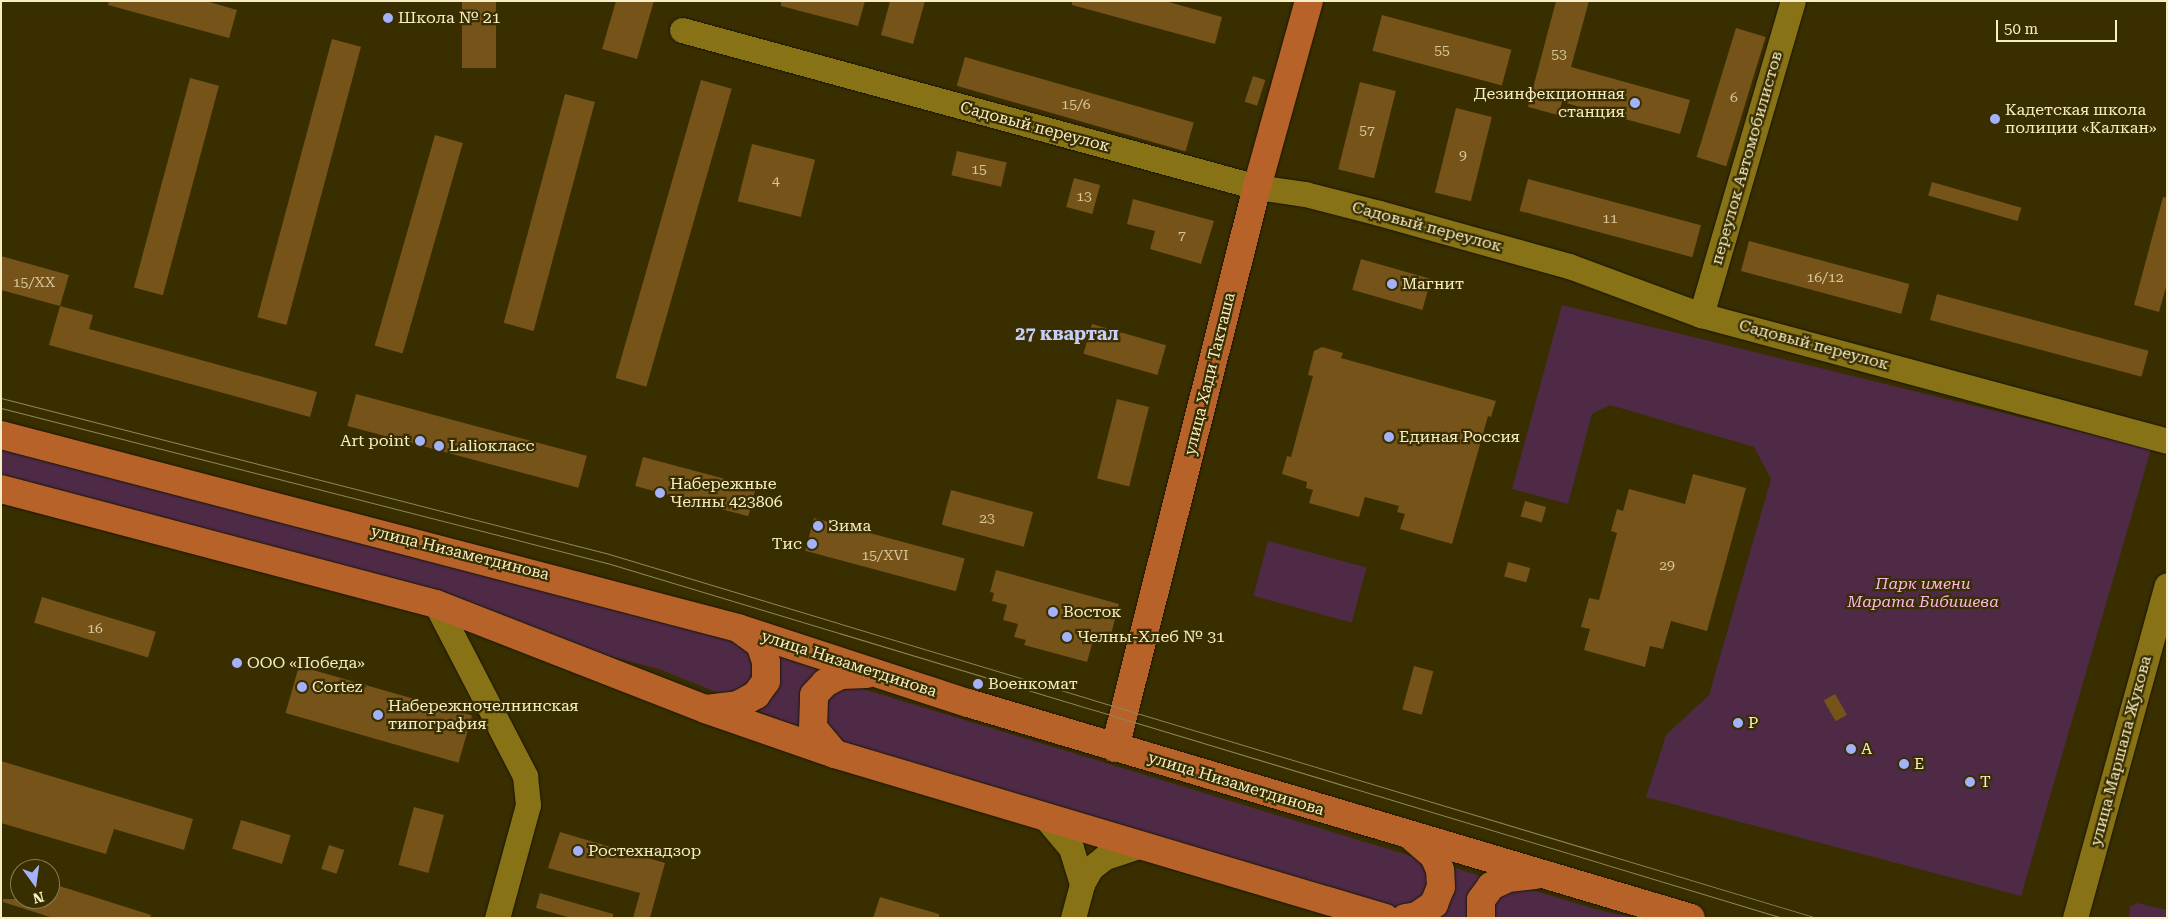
<!DOCTYPE html>
<meta charset="utf-8">
<style>
body{margin:0}
#map{position:relative;width:2168px;height:919px;overflow:hidden;background:#382e00;font-family:"Roboto Serif",serif}
div>[style]{position:absolute}
.green>*{inset:0;background:#4e2a46;transform-origin:0 0}
.building>*{inset:0;background:#755319;transform-origin:0 0}
.roads{filter:drop-shadow(0 0 1px #1c1600) drop-shadow(0 0 1px #1c1600)}
.minor>*{height:25px;margin:-12.5px;padding:0 12.5px;transform-origin:12.5px;border-radius:12.5px;background:#877316}
.major>*{height:28px;margin:-14px;padding:0 14px;transform-origin:14px;border-radius:14px;background:#b66229}
.tram>*{height:1px;margin:-0.5px;padding:0 0.5px;transform-origin:0.5px;border-radius:0.5px;background:#90865a}
.dots>*{width:14px;height:14px;translate:-50% -50%;box-sizing:border-box;border:2px solid #382e00;border-radius:50%}
span{translate:-50% -50%;white-space:nowrap;text-align:center;line-height:1.15;-webkit-text-stroke:4.5px #382e00;paint-order:stroke}
.number-label{font-size:14px;color:#d7c79a}
.number-label span{-webkit-text-stroke-width:0}
.poi-label{font-size:16px;color:#f8eec5}
.left{translate:0 -50%;text-align:left}
.right{translate:-100% -50%;text-align:right}
.street-label{font-size:16px;color:#f8eec5}
.park-label{font-size:16px;color:#fdb4eb;font-style:italic}
.neighbourhood-label{font-size:18px;color:#c6cffa;font-weight:700}
.frame{position:absolute;inset:0;border:2px solid #f8eec5;pointer-events:none}
.north{position:absolute;left:10px;top:859px;width:50px;height:50px;box-sizing:border-box;background:#382e00;border:1px solid #857b4f;border-radius:50%;rotate:166deg;font-size:14px;font-weight:700;line-height:20px;text-align:center;color:#f8eec5}
.north::after{content:'';display:block;margin:auto;width:18px;height:22px;background:#a4b2fc;clip-path:polygon(50% 0,100% 100%,50% 72%,0 100%)}
.scale{position:absolute;left:1996px;top:20px;width:121px;height:22px;box-sizing:border-box;border:2px solid #f8eec5;border-top:0;padding-left:6px;font-size:15px;line-height:18px;white-space:nowrap;color:#f8eec5;-webkit-text-stroke:4px #382e00;paint-order:stroke}
</style>
<div id="map">
<div class="green">
<div style="clip-path:polygon(1562px 305px,2151px 449px,2021px 896px,1646px 797px,1666px 735px,1709px 695px,1771px 479px,1754px 447px,1610px 405px,1592px 414px,1568px 504px,1512px 489px)"></div>
<div style="clip-path:polygon(1px 446px,722px 637px,750px 646px,755px 658px,752px 685px,726px 696px,659px 669px,586px 650px,1px 479px)"></div>
<div style="left:1268px;top:541px;width:102px;height:57px;rotate:15deg"></div>
<div style="clip-path:polygon(777px 655px,826px 673px,803px 730px,759px 711px,777px 688px)"></div>
<div style="clip-path:polygon(853px 686px,1411px 856px,1420px 861px,1427px 876px,1426px 896px,1395px 912px,838px 743px,825px 728px,828px 700px,832px 692px)"></div>
<div style="clip-path:polygon(1446px 865px,1489px 879px,1469px 918px,1436px 918px)"></div>
<div style="clip-path:polygon(1519px 889px,1535px 891px,1598px 910px,1636px 918px,1492px 918px,1493px 907px,1502px 894px)"></div>
<div style="clip-path:polygon(2137px 903px,2167px 910px,2167px 918px,2129px 918px,2130px 907px)"></div>
</div>
<div class="building">
<div style="clip-path:polygon(109px 1px,206px 1px,237px 10px,229px 38px,108px 5px)"></div>
<div style="left:462px;top:1px;width:34px;height:67px"></div>
<div style="clip-path:polygon(616px 1px,654px 1px,637px 59px,602px 49px)"></div>
<div style="clip-path:polygon(781px 1px,865px 1px,858px 26px,781px 6px)"></div>
<div style="clip-path:polygon(890px 1px,925px 1px,913px 44px,881px 35px)"></div>
<div style="clip-path:polygon(1072px 1px,1165px 1px,1222px 17px,1215px 44px,1072px 5px)"></div>
<div style="clip-path:polygon(1556px 1px,1589px 1px,1571px 67px,1690px 100px,1680px 134px,1562px 102px,1558px 115px,1528px 107px)"></div>
<div style="left:1382px;top:15px;width:134px;height:37px;rotate:15deg"></div>
<div style="left:1736px;top:28px;width:31px;height:135px;rotate:17deg"></div>
<div style="left:332px;top:39px;width:30px;height:288px;rotate:15deg"></div>
<div style="left:965px;top:57px;width:238px;height:30px;rotate:16deg"></div>
<div style="left:1253px;top:76px;width:13px;height:27px;rotate:18deg"></div>
<div style="left:190px;top:78px;width:30px;height:217px;rotate:15deg"></div>
<div style="left:701px;top:80px;width:32px;height:310px;rotate:16deg"></div>
<div style="left:1360px;top:82px;width:37px;height:90px;rotate:14deg"></div>
<div style="left:565px;top:94px;width:31px;height:237px;rotate:15deg"></div>
<div style="left:1456px;top:108px;width:37px;height:87px;rotate:14deg"></div>
<div style="left:435px;top:135px;width:29px;height:219px;rotate:16deg"></div>
<div style="left:752px;top:144px;width:65px;height:59px;rotate:14deg"></div>
<div style="left:957px;top:151px;width:51px;height:25px;rotate:13deg"></div>
<div style="left:1074px;top:178px;width:27px;height:30px;rotate:15deg"></div>
<div style="left:1528px;top:179px;width:179px;height:33px;rotate:15deg"></div>
<div style="left:1932px;top:182px;width:93px;height:14px;rotate:16deg"></div>
<div style="clip-path:polygon(2163px 197px,2167px 198px,2167px 284px,2159px 312px,2134px 305px)"></div>
<div style="clip-path:polygon(1133px 199px,1214px 221px,1201px 264px,1150px 249px,1155px 231px,1127px 224px)"></div>
<div style="left:1749px;top:241px;width:166px;height:31px;rotate:15deg"></div>
<div style="clip-path:polygon(1px 256px,69px 275px,60px 306px,1px 290px)"></div>
<div style="left:1361px;top:259px;width:73px;height:32px;rotate:16deg"></div>
<div style="left:1937px;top:294px;width:219px;height:27px;rotate:15deg"></div>
<div style="clip-path:polygon(60px 306px,93px 315px,89px 329px,317px 392px,310px 417px,49px 345px)"></div>
<div style="left:1092px;top:324px;width:77px;height:31px;rotate:16deg"></div>
<div style="clip-path:polygon(1322px 347px,1343px 353px,1341px 358px,1496px 401px,1491px 417px,1488px 416px,1452px 544px,1400px 529px,1405px 514px,1397px 512px,1399px 506px,1365px 497px,1359px 517px,1309px 503px,1313px 490px,1306px 488px,1307px 482px,1282px 474px,1287px 456px,1291px 457px,1313px 376px,1308px 375px,1314px 351px)"></div>
<div style="left:356px;top:394px;width:239px;height:33px;rotate:15deg"></div>
<div style="left:1117px;top:399px;width:33px;height:82px;rotate:14deg"></div>
<div style="left:643px;top:457px;width:117px;height:30px;rotate:15deg"></div>
<div style="clip-path:polygon(1693px 474px,1746px 488px,1707px 631px,1671px 621px,1663px 649px,1650px 646px,1645px 667px,1584px 650px,1590px 629px,1581px 627px,1589px 598px,1599px 600px,1617px 533px,1611px 531px,1617px 509px,1623px 511px,1629px 489px,1685px 504px)"></div>
<div style="left:951px;top:490px;width:85px;height:36px;rotate:15deg"></div>
<div style="left:1525px;top:501px;width:22px;height:16px;rotate:16deg"></div>
<div style="left:814px;top:518px;width:156px;height:34px;rotate:15deg"></div>
<div style="left:1508px;top:562px;width:23px;height:15px;rotate:15deg"></div>
<div style="clip-path:polygon(996px 570px,1119px 604px,1110px 638px,1095px 634px,1087px 662px,1024px 645px,1026px 640px,1014px 637px,1018px 624px,1003px 620px,1007px 605px,992px 601px,994px 593px,990px 592px)"></div>
<div style="left:42px;top:597px;width:119px;height:27px;rotate:17deg"></div>
<div style="left:299px;top:666px;width:180px;height:49px;rotate:16deg"></div>
<div style="left:1414px;top:666px;width:20px;height:45px;rotate:15deg"></div>
<div style="left:1835px;top:694px;width:24px;height:13px;rotate:60deg"></div>
<div style="clip-path:polygon(1px 761px,193px 819px,184px 850px,114px 829px,106px 854px,1px 823px)"></div>
<div style="left:414px;top:807px;width:31px;height:60px;rotate:15deg"></div>
<div style="left:241px;top:820px;width:52px;height:30px;rotate:17deg"></div>
<div style="clip-path:polygon(560px 832px,665px 863px,650px 918px,633px 918px,640px 893px,548px 868px)"></div>
<div style="left:329px;top:845px;width:16px;height:25px;rotate:18deg"></div>
<div style="clip-path:polygon(50px 883px,151px 915px,150px 918px,53px 918px,3px 902px,3px 899px,50px 899px)"></div>
<div style="clip-path:polygon(540px 893px,613px 914px,613px 918px,571px 918px,536px 908px)"></div>
<div style="clip-path:polygon(880px 897px,939px 914px,939px 918px,873px 918px)"></div>
</div>
<div class="roads">
<div class="minor">
<div style="left:682px;top:30px;width:596px;rotate:15.27deg"></div>
<div style="left:1257px;top:187px;width:49px;rotate:8.3deg"></div>
<div style="left:1305px;top:194px;width:76px;rotate:14.4deg"></div>
<div style="left:1379px;top:213px;width:197px;rotate:15.6deg"></div>
<div style="left:1569px;top:266px;width:141px;rotate:20.4deg"></div>
<div style="left:1701px;top:315px;width:483px;rotate:15.1deg"></div>
<div style="left:1701px;top:315px;width:327px;rotate:-73.7deg"></div>
<div style="left:436px;top:604px;width:194px;rotate:62.6deg"></div>
<div style="left:525px;top:776px;width:29px;rotate:84deg"></div>
<div style="left:528px;top:805px;width:117px;rotate:105.3deg"></div>
<div style="left:1044px;top:816px;width:42px;rotate:49.8deg"></div>
<div style="left:1071px;top:848px;width:38px;rotate:73deg"></div>
<div style="left:1073px;top:918px;width:35px;rotate:-75deg"></div>
<div style="left:1082px;top:884px;width:18px;rotate:-61deg"></div>
<div style="left:1091px;top:868px;width:18px;rotate:-38deg"></div>
<div style="left:1105px;top:857px;width:39px;rotate:-18deg"></div>
<div style="left:2075px;top:918px;width:345px;rotate:-74.6deg"></div>
</div>
<div class="major">
<div style="left:1px;top:435px;width:762px;rotate:14.67deg"></div>
<div style="left:738px;top:628px;width:242px;rotate:18.1deg"></div>
<div style="left:968px;top:703px;width:754px;rotate:16.56deg"></div>
<div style="left:1px;top:489px;width:450px;rotate:14.8deg"></div>
<div style="left:436px;top:604px;width:289px;rotate:21.3deg"></div>
<div style="left:705px;top:709px;width:138px;rotate:19.1deg"></div>
<div style="left:835px;top:754px;width:574px;rotate:16.6deg"></div>
<div style="left:706px;top:709px;width:32px;rotate:-7deg"></div>
<div style="left:738px;top:705px;width:21px;rotate:-29deg"></div>
<div style="left:756px;top:695px;width:17px;rotate:-54deg"></div>
<div style="left:766px;top:681px;width:19px;rotate:-90deg"></div>
<div style="left:766px;top:662px;width:19px;rotate:-108deg"></div>
<div style="left:760px;top:644px;width:24px;rotate:-144deg"></div>
<div style="left:1115px;top:748px;width:579px;rotate:-75.8deg"></div>
<div style="left:1257px;top:187px;width:193px;rotate:-74.4deg"></div>
<div style="left:835px;top:754px;width:34px;rotate:-130deg"></div>
<div style="left:813px;top:728px;width:33px;rotate:-88deg"></div>
<div style="left:814px;top:695px;width:16px;rotate:-47deg"></div>
<div style="left:825px;top:683px;width:18px;rotate:-27deg"></div>
<div style="left:841px;top:675px;width:25px;rotate:-2deg"></div>
<div style="left:1405px;top:918px;width:12px;rotate:-9deg"></div>
<div style="left:1417px;top:916px;width:21px;rotate:-35deg"></div>
<div style="left:1434px;top:904px;width:18px;rotate:-68deg"></div>
<div style="left:1441px;top:887px;width:17px;rotate:-93deg"></div>
<div style="left:1440px;top:870px;width:15px;rotate:-113deg"></div>
<div style="left:1434px;top:856px;width:28px;rotate:-139deg"></div>
<div style="left:1481px;top:918px;width:18px;rotate:-90deg"></div>
<div style="left:1481px;top:900px;width:17px;rotate:-54deg"></div>
<div style="left:1491px;top:886px;width:19px;rotate:-25deg"></div>
<div style="left:1508px;top:878px;width:27px;rotate:-6deg"></div>
</div>
</div>
<div class="tram">
<div style="left:1px;top:398px;width:628px;rotate:14.39deg"></div>
<div style="left:609px;top:554px;width:1262px;rotate:16.77deg"></div>
<div style="left:1px;top:408px;width:626px;rotate:14.35deg"></div>
<div style="left:607px;top:563px;width:1228px;rotate:16.8deg"></div>
</div>
<div class="dots">
<div style="left:388px;top:18px;background:#a4b2fc"></div>
<div style="left:1635px;top:103px;background:#a4b2fc"></div>
<div style="left:1995px;top:119px;background:#a4b2fc"></div>
<div style="left:1392px;top:284px;background:#a4b2fc"></div>
<div style="left:1389px;top:437px;background:#a4b2fc"></div>
<div style="left:420px;top:441px;background:#a4b2fc"></div>
<div style="left:439px;top:446px;background:#a4b2fc"></div>
<div style="left:660px;top:493px;background:#a4b2fc"></div>
<div style="left:818px;top:526px;background:#a4b2fc"></div>
<div style="left:812px;top:544px;background:#a4b2fc"></div>
<div style="left:1053px;top:612px;background:#a4b2fc"></div>
<div style="left:1067px;top:637px;background:#a4b2fc"></div>
<div style="left:237px;top:663px;background:#a4b2fc"></div>
<div style="left:978px;top:684px;background:#a4b2fc"></div>
<div style="left:302px;top:687px;background:#a4b2fc"></div>
<div style="left:378px;top:715px;background:#a4b2fc"></div>
<div style="left:1738px;top:723px;background:#a4b2fc"></div>
<div style="left:1851px;top:749px;background:#a4b2fc"></div>
<div style="left:1904px;top:764px;background:#a4b2fc"></div>
<div style="left:1970px;top:782px;background:#a4b2fc"></div>
<div style="left:578px;top:851px;background:#a4b2fc"></div>
</div>
<div class="number-label">
<span style="left:1442px;top:50px">55</span>
<span style="left:1559px;top:54px">53</span>
<span style="left:1734px;top:97px">6</span>
<span style="left:1076px;top:104px">15/6</span>
<span style="left:1367px;top:130px">57</span>
<span style="left:1463px;top:155px">9</span>
<span style="left:979px;top:169px">15</span>
<span style="left:776px;top:180px">4</span>
<span style="left:1084px;top:196px">13</span>
<span style="left:1610px;top:218px">11</span>
<span style="left:1182px;top:235px">7</span>
<span style="left:1825px;top:277px">16/12</span>
<span style="left:34px;top:282px">15/XX</span>
<span style="left:987px;top:518px">23</span>
<span style="left:885px;top:555px">15/XVI</span>
<span style="left:1667px;top:565px">29</span>
<span style="left:95px;top:628px">16</span>
</div>
<div class="poi-label">
<span class="left" style="left:398px;top:18px">Школа № 21</span>
<span class="right" style="left:1625px;top:103px">Дезинфекционная<br>станция</span>
<span class="left" style="left:2005px;top:119px">Кадетская школа<br>полиции «Калкан»</span>
<span class="left" style="left:1402px;top:284px">Магнит</span>
<span class="left" style="left:1399px;top:437px">Единая Россия</span>
<span class="right" style="left:410px;top:441px">Art point</span>
<span class="left" style="left:449px;top:446px">Lalioкласс</span>
<span class="left" style="left:670px;top:493px">Набережные<br>Челны 423806</span>
<span class="left" style="left:828px;top:526px">Зима</span>
<span class="right" style="left:802px;top:544px">Тис</span>
<span class="left" style="left:1063px;top:612px">Восток</span>
<span class="left" style="left:1077px;top:637px">Челны-Хлеб № 31</span>
<span class="left" style="left:247px;top:663px">ООО «Победа»</span>
<span class="left" style="left:988px;top:684px">Военкомат</span>
<span class="left" style="left:312px;top:687px">Cortez</span>
<span class="left" style="left:388px;top:715px">Набережночелнинская<br>типография</span>
<span class="left" style="left:1748px;top:723px">Р</span>
<span class="left" style="left:1861px;top:749px">А</span>
<span class="left" style="left:1914px;top:764px">Е</span>
<span class="left" style="left:1980px;top:782px">Т</span>
<span class="left" style="left:588px;top:851px">Ростехнадзор</span>
</div>
<div class="street-label">
<span style="left:1035px;top:127px;rotate:15deg">Садовый переулок</span>
<span style="left:1747px;top:158px;rotate:-74deg">переулок Автомобилистов</span>
<span style="left:1427px;top:227px;rotate:15deg">Садовый переулок</span>
<span style="left:1814px;top:345px;rotate:15deg">Садовый переулок</span>
<span style="left:1210px;top:374px;rotate:-76deg">улица Хади Такташа</span>
<span style="left:460px;top:553px;rotate:14deg">улица Низаметдинова</span>
<span style="left:849px;top:664px;rotate:18deg">улица Низаметдинова</span>
<span style="left:2121px;top:751px;rotate:-75deg">улица Маршала Жукова</span>
<span style="left:1236px;top:784px;rotate:17deg">улица Низаметдинова</span>
</div>
<div class="park-label">
<span style="left:1923px;top:593px">Парк имени<br>Марата Бибишева</span>
</div>
<div class="neighbourhood-label">
<span style="left:1067px;top:334px">27 квартал</span>
</div>
<div class="frame"></div>
<div class="north">N</div>
<div class="scale">50 m</div>
</div>
